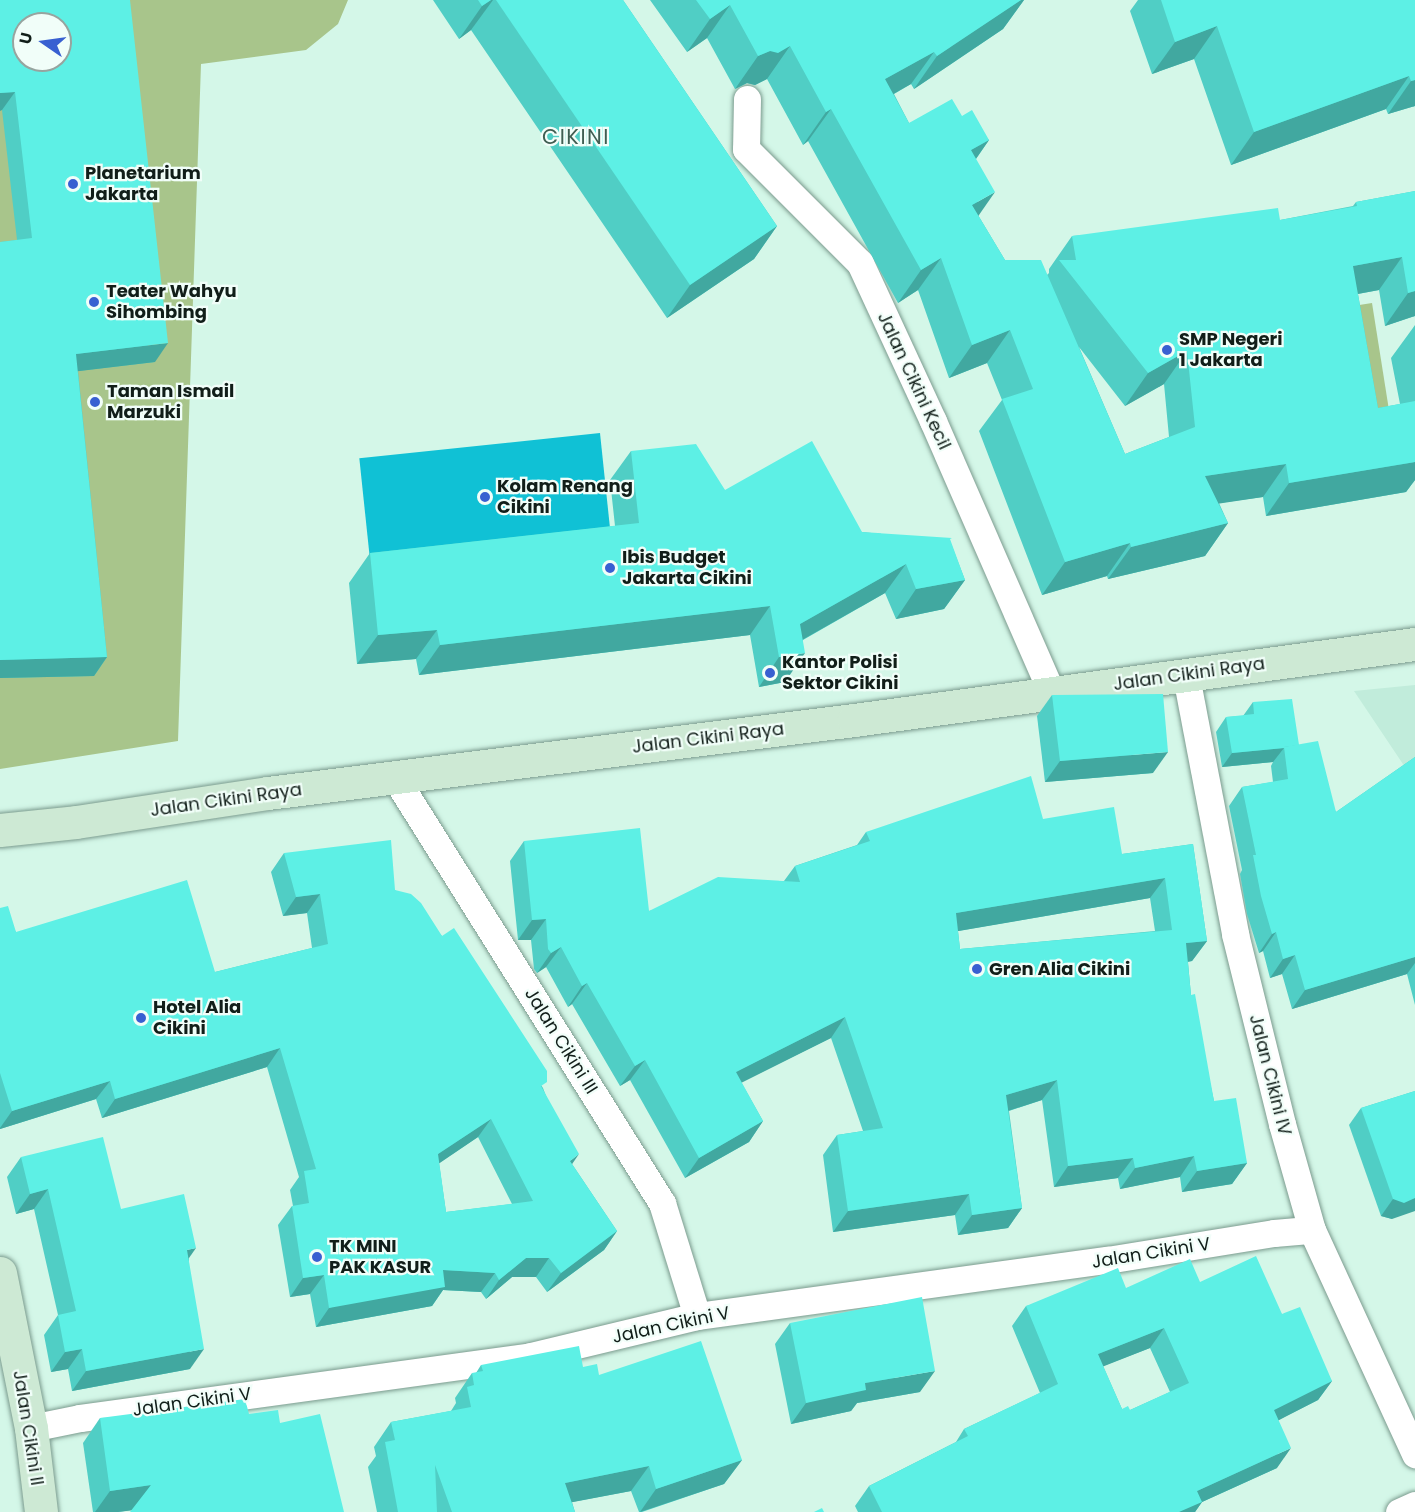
<!DOCTYPE html>
<style>
body{margin:0}
#map{position:relative;width:1415px;height:1512px;overflow:hidden;background:#d4f7e8;font-family:Poppins,sans-serif}
div>[style]{position:absolute}
.built>*{inset:0;background:#c1ecdb}
.green>*{inset:0;background:#a8c58b;transform-origin:0 0}
.water>*{inset:0;background:#10c1d5;transform-origin:0 0}
.roads{filter:drop-shadow(0 0 2px #7b9b8e) drop-shadow(0 0 2px #7b9b8e)}
.street>*{height:27px;margin:-13.5px;padding:0 13.5px;transform-origin:13.5px;border-radius:13.5px;background:#fff}
.secondary>*{height:33px;margin:-16.5px;padding:0 16.5px;transform-origin:16.5px;border-radius:16.5px;background:#cde9d4}
.wall>*{inset:0;background:#50cec5}
.shaded-wall>*{inset:0;background:#41a8a0}
.building>*{inset:0;background:#5df0e5}
.dots>*{width:16px;height:16px;translate:-50% -50%;box-sizing:border-box;border:3px solid #f1fef9;border-radius:50%}
span{translate:-50% -50%;white-space:nowrap;text-align:center;line-height:1.15;-webkit-text-stroke:4.5px #f1fef9;paint-order:stroke}
.poi-label{font-size:18px;color:#111e19;font-weight:700}
.left{translate:0 -50%;text-align:left}
.street-label{font-size:18px;color:#111e19}
.quarter-label{font-size:21px;color:#405e52;letter-spacing:1.5px}
.north{position:absolute;left:12px;top:12px;width:60px;height:60px;box-sizing:border-box;background:#f1fef9;border:2px solid #97a49f;border-radius:50%;rotate:283deg;font-size:16px;font-weight:700;line-height:24px;text-align:center;color:#111e19}
.north::after{content:'';display:block;margin:auto;width:21px;height:27px;background:#3860d1;clip-path:polygon(50% 0,100% 100%,50% 72%,0 100%)}
</style>
<div id="map">
<div class="built">
<div style="clip-path:polygon(1415px 685px,1415px 782px,1354px 691px)"></div>
</div>
<div class="green">
<div style="clip-path:polygon(evenodd,0 0,348px 0,338px 24px,306px 50px,201px 64px,178px 741px,0 769px,0 0,24px 24px,60px 24px,60px 60px,24px 60px,24px 24px)"></div>
<div style="left:1372px;top:303px;width:112px;height:29px;rotate:81deg"></div>
</div>
<div class="water">
<div style="left:600px;top:433px;width:102px;height:242px;rotate:84deg"></div>
</div>
<div class="roads">
<div class="street">
<div style="left:747px;top:99px;width:50px;rotate:91.1deg"></div>
<div style="left:746px;top:149px;width:161px;rotate:45deg"></div>
<div style="left:860px;top:263px;width:174px;rotate:65.2deg"></div>
<div style="left:933px;top:421px;width:297px;rotate:66.4deg"></div>
<div style="left:1186px;top:676px;width:263px;rotate:79.2deg"></div>
<div style="left:1235px;top:934px;width:196px;rotate:76.1deg"></div>
<div style="left:1282px;top:1124px;width:110px;rotate:74.2deg"></div>
<div style="left:1312px;top:1230px;width:247px;rotate:65.3deg"></div>
<div style="left:396px;top:779px;width:501px;rotate:57.9deg"></div>
<div style="left:662px;top:1203px;width:118px;rotate:72.8deg"></div>
<div style="left:31px;top:1428px;width:50px;rotate:-11.5deg"></div>
<div style="left:80px;top:1418px;width:455px;rotate:-7.8deg"></div>
<div style="left:531px;top:1356px;width:171px;rotate:-13.5deg"></div>
<div style="left:697px;top:1316px;width:414px;rotate:-7.8deg"></div>
<div style="left:1107px;top:1260px;width:169px;rotate:-9.2deg"></div>
<div style="left:1274px;top:1233px;width:38px;rotate:-5deg"></div>
<div style="left:1399px;top:1512px;width:17px;rotate:-24deg"></div>
</div>
<div class="secondary">
<div style="left:0;top:830px;width:76px;rotate:-6deg"></div>
<div style="left:76px;top:822px;width:194px;rotate:-8.6deg"></div>
<div style="left:268px;top:793px;width:591px;rotate:-7.1deg"></div>
<div style="left:854px;top:720px;width:566px;rotate:-7.72deg"></div>
<div style="left:0;top:1273px;width:158px;rotate:78.7deg"></div>
<div style="left:31px;top:1428px;width:85px;rotate:83.2deg"></div>
</div>
</div>
<div class="wall">
<div style="clip-path:polygon(0 0,155px 362px,78px 371px,107px 657px,94px 676px,0 678px,0 242px,17px 240px,2px 110px)"></div>
<div style="clip-path:polygon(433px 0,623px 0,777px 226px,754px 259px,667px 318px,471px 30px,459px 39px)"></div>
<div style="clip-path:polygon(evenodd,650px 0,1024px 0,1003px 29px,914px 89px,911px 84px,894px 94px,909px 123px,962px 116px,989px 140px,976px 159px,978px 215px,1005px 260px,1047px 275px,1049px 273px,1049px 269px,1072px 236px,1280px 220px,1353px 206px,1356px 202px,1415px 191px,1415px 316px,1385px 326px,1379px 290px,1358px 294px,1378px 408px,1400px 404px,1391px 358px,1415px 325px,1415px 480px,1406px 492px,1266px 516px,1263px 497px,1219px 503px,1228px 523px,1205px 556px,1108px 579px,1107px 576px,1042px 595px,979px 431px,1002px 400px,987px 363px,949px 378px,918px 290px,898px 303px,808px 141px,803px 145px,767px 79px,755px 85px,747px 83px,735px 89px,707px 38px,687px 52px,650px 0,1079px 347px,1125px 406px,1164px 384px,1169px 437px,1125px 454px,1079px 347px)"></div>
<div style="clip-path:polygon(1138px 0,1415px 0,1415px 106px,1388px 114px,1386px 109px,1231px 165px,1194px 59px,1152px 74px,1130px 11px)"></div>
<div style="clip-path:polygon(631px 451px,725px 490px,862px 532px,950px 541px,965px 580px,944px 609px,896px 619px,885px 593px,803px 640px,785px 682px,759px 687px,750px 635px,419px 675px,416px 659px,357px 664px,349px 583px,370px 553px,615px 526px,610px 480px)"></div>
<div style="clip-path:polygon(1052px 695px,1153px 773px,1045px 782px,1037px 716px)"></div>
<div style="clip-path:polygon(1253px 702px,1299px 745px,1336px 812px,1415px 757px,1415px 1005px,1407px 974px,1292px 1009px,1282px 974px,1270px 978px,1263px 951px,1259px 953px,1247px 914px,1240px 874px,1242px 870px,1229px 806px,1242px 787px,1273px 782px,1271px 766px,1273px 762px,1222px 767px,1216px 732px,1226px 717px,1243px 716px)"></div>
<div style="clip-path:polygon(evenodd,1043px 819px,1122px 854px,1193px 844px,1207px 941px,1192px 961px,1188px 962px,1191px 995px,1214px 1101px,1247px 1163px,1232px 1184px,1182px 1192px,1180px 1177px,1120px 1189px,1118px 1178px,1054px 1187px,1042px 1100px,1009px 1111px,1022px 1208px,1008px 1228px,958px 1235px,955px 1215px,833px 1232px,823px 1155px,837px 1135px,863px 1131px,831px 1038px,741px 1082px,763px 1121px,749px 1142px,685px 1178px,630px 1080px,620px 1086px,572px 1004px,568px 1007px,546px 967px,537px 973px,534px 969px,531px 940px,518px 940px,510px 861px,524px 841px,649px 911px,784px 881px,795px 866px,857px 845px,866px 832px,1043px 819px,1150px 898px,1155px 931px,960px 949px,958px 931px,1150px 898px)"></div>
<div style="clip-path:polygon(evenodd,284px 853px,395px 890px,442px 936px,543px 1088px,572px 1164px,617px 1231px,604px 1250px,547px 1292px,536px 1277px,512px 1277px,486px 1299px,481px 1292px,443px 1290px,432px 1306px,316px 1327px,310px 1294px,290px 1297px,278px 1225px,292px 1206px,293px 1206px,290px 1190px,299px 1177px,267px 1067px,102px 1118px,96px 1099px,0 1129px,0 908px,16px 932px,215px 972px,312px 948px,307px 913px,283px 916px,271px 872px,284px 853px,478px 1137px,512px 1204px,446px 1212px,439px 1163px,478px 1137px)"></div>
<div style="clip-path:polygon(1415px 1091px,1392px 1219px,1381px 1216px,1349px 1125px,1361px 1108px)"></div>
<div style="clip-path:polygon(21px 1157px,121px 1209px,189px 1259px,190px 1369px,72px 1391px,68px 1369px,51px 1372px,44px 1335px,58px 1315px,34px 1209px,16px 1214px,7px 1177px)"></div>
<div style="clip-path:polygon(evenodd,1200px 1282px,1282px 1314px,1332px 1381px,1318px 1400px,1278px 1420px,1277px 1468px,1202px 1502px,1195px 1512px,858px 1512px,855px 1506px,869px 1486px,956px 1442px,964px 1429px,1040px 1393px,1012px 1326px,1026px 1306px,1126px 1288px,1200px 1282px,1150px 1348px,1170px 1392px,1130px 1410px,1122px 1409px,1103px 1366px,1150px 1348px)"></div>
<div style="clip-path:polygon(790px 1323px,920px 1392px,857px 1403px,851px 1411px,791px 1424px,775px 1344px)"></div>
<div style="clip-path:polygon(481px 1365px,583px 1367px,742px 1460px,724px 1484px,642px 1512px,639px 1512px,631px 1491px,572px 1502px,575px 1512px,377px 1512px,368px 1467px,376px 1456px,374px 1447px,391px 1422px,451px 1411px,456px 1403px,455px 1398px,472px 1373px,476px 1373px)"></div>
<div style="clip-path:polygon(249px 1414px,280px 1423px,132px 1510px,118px 1512px,93px 1512px,83px 1443px,100px 1418px)"></div>
</div>
<div class="shaded-wall">
<div style="clip-path:polygon(491px 0,493px 0,471px 30px,459px 39px,482px 6px)"></div>
<div style="clip-path:polygon(1021px 0,1024px 0,1003px 29px,914px 89px,937px 56px)"></div>
<div style="clip-path:polygon(730px 5px,707px 38px,687px 52px,710px 19px)"></div>
<div style="clip-path:polygon(1217px 26px,1194px 59px,1152px 74px,1175px 42px)"></div>
<div style="clip-path:polygon(790px 46px,767px 79px,755px 85px,747px 83px,735px 89px,758px 56px,770px 51px)"></div>
<div style="clip-path:polygon(934px 52px,911px 84px,862px 112px,885px 79px)"></div>
<div style="clip-path:polygon(1409px 76px,1386px 109px,1231px 165px,1254px 132px)"></div>
<div style="clip-path:polygon(1415px 80px,1415px 106px,1388px 114px,1411px 81px)"></div>
<div style="clip-path:polygon(15px 92px,2px 110px,0 111px,0 93px)"></div>
<div style="clip-path:polygon(831px 109px,808px 141px,803px 145px,826px 112px)"></div>
<div style="clip-path:polygon(989px 140px,966px 173px,971px 150px)"></div>
<div style="clip-path:polygon(995px 192px,972px 225px,972px 205px)"></div>
<div style="clip-path:polygon(777px 226px,754px 259px,667px 318px,690px 285px)"></div>
<div style="clip-path:polygon(1402px 257px,1379px 290px,1330px 299px,1353px 266px)"></div>
<div style="clip-path:polygon(941px 258px,918px 290px,898px 303px,921px 270px)"></div>
<div style="clip-path:polygon(1415px 291px,1415px 316px,1385px 326px,1408px 293px)"></div>
<div style="clip-path:polygon(1010px 330px,987px 363px,949px 378px,972px 345px)"></div>
<div style="clip-path:polygon(168px 343px,155px 362px,63px 373px,76px 354px)"></div>
<div style="clip-path:polygon(1187px 351px,1164px 384px,1125px 406px,1148px 373px)"></div>
<div style="clip-path:polygon(1415px 462px,1415px 480px,1406px 492px,1266px 516px,1289px 483px)"></div>
<div style="clip-path:polygon(1286px 464px,1263px 497px,1183px 509px,1205px 476px)"></div>
<div style="clip-path:polygon(1228px 523px,1205px 556px,1108px 579px,1131px 547px)"></div>
<div style="clip-path:polygon(1130px 543px,1107px 576px,1042px 595px,1065px 562px)"></div>
<div style="clip-path:polygon(906px 564px,885px 593px,779px 653px,800px 624px)"></div>
<div style="clip-path:polygon(965px 580px,944px 609px,896px 619px,916px 589px)"></div>
<div style="clip-path:polygon(770px 606px,750px 635px,419px 675px,440px 645px)"></div>
<div style="clip-path:polygon(437px 630px,416px 659px,357px 664px,378px 635px)"></div>
<div style="clip-path:polygon(805px 653px,785px 682px,759px 687px,779px 657px)"></div>
<div style="clip-path:polygon(107px 657px,94px 676px,0 678px,0 660px)"></div>
<div style="clip-path:polygon(1284px 748px,1273px 762px,1222px 767px,1232px 753px)"></div>
<div style="clip-path:polygon(1168px 752px,1153px 773px,1045px 782px,1060px 761px)"></div>
<div style="clip-path:polygon(1165px 878px,1150px 898px,941px 934px,956px 913px)"></div>
<div style="clip-path:polygon(320px 894px,307px 913px,283px 916px,296px 897px)"></div>
<div style="clip-path:polygon(546px 919px,531px 940px,518px 940px,532px 920px)"></div>
<div style="clip-path:polygon(1276px 932px,1263px 951px,1259px 953px,1272px 934px)"></div>
<div style="clip-path:polygon(1207px 941px,1192px 961px,1172px 964px,1186px 943px)"></div>
<div style="clip-path:polygon(561px 947px,546px 967px,537px 973px,551px 953px)"></div>
<div style="clip-path:polygon(1295px 955px,1282px 974px,1270px 978px,1283px 959px)"></div>
<div style="clip-path:polygon(1415px 957px,1415px 963px,1407px 974px,1292px 1009px,1305px 990px)"></div>
<div style="clip-path:polygon(587px 983px,572px 1004px,568px 1007px,582px 986px)"></div>
<div style="clip-path:polygon(845px 1017px,831px 1038px,721px 1093px,736px 1072px)"></div>
<div style="clip-path:polygon(280px 1048px,267px 1067px,102px 1118px,115px 1099px)"></div>
<div style="clip-path:polygon(645px 1060px,630px 1080px,620px 1086px,635px 1066px)"></div>
<div style="clip-path:polygon(1057px 1080px,1042px 1100px,992px 1116px,1006px 1095px)"></div>
<div style="clip-path:polygon(110px 1081px,96px 1099px,0 1129px,0 1128px,12px 1111px)"></div>
<div style="clip-path:polygon(491px 1119px,478px 1137px,425px 1173px,438px 1154px)"></div>
<div style="clip-path:polygon(763px 1121px,749px 1142px,685px 1178px,699px 1158px)"></div>
<div style="clip-path:polygon(579px 1154px,566px 1173px,570px 1161px)"></div>
<div style="clip-path:polygon(1194px 1156px,1180px 1177px,1120px 1189px,1135px 1168px)"></div>
<div style="clip-path:polygon(1133px 1158px,1118px 1178px,1054px 1187px,1068px 1166px)"></div>
<div style="clip-path:polygon(1247px 1163px,1232px 1184px,1182px 1192px,1197px 1171px)"></div>
<div style="clip-path:polygon(48px 1189px,34px 1209px,16px 1214px,30px 1194px)"></div>
<div style="clip-path:polygon(969px 1194px,955px 1215px,833px 1232px,848px 1211px)"></div>
<div style="clip-path:polygon(1415px 1198px,1415px 1211px,1392px 1219px,1381px 1216px,1393px 1199px)"></div>
<div style="clip-path:polygon(1022px 1208px,1008px 1228px,958px 1235px,972px 1215px)"></div>
<div style="clip-path:polygon(617px 1231px,604px 1250px,547px 1292px,561px 1273px)"></div>
<div style="clip-path:polygon(196px 1248px,182px 1268px,187px 1250px)"></div>
<div style="clip-path:polygon(526px 1258px,549px 1258px,536px 1277px,512px 1277px,486px 1299px,499px 1280px)"></div>
<div style="clip-path:polygon(443px 1270px,495px 1273px,481px 1292px,443px 1290px,432px 1306px,316px 1327px,329px 1308px)"></div>
<div style="clip-path:polygon(324px 1275px,310px 1294px,290px 1297px,303px 1278px)"></div>
<div style="clip-path:polygon(1164px 1328px,1150px 1348px,1084px 1374px,1098px 1354px)"></div>
<div style="clip-path:polygon(82px 1349px,68px 1369px,51px 1372px,65px 1352px)"></div>
<div style="clip-path:polygon(204px 1349px,190px 1369px,72px 1391px,86px 1371px)"></div>
<div style="clip-path:polygon(935px 1371px,920px 1392px,857px 1403px,851px 1411px,791px 1424px,806px 1403px,865px 1383px)"></div>
<div style="clip-path:polygon(1332px 1381px,1318px 1400px,1260px 1430px,1274px 1410px)"></div>
<div style="clip-path:polygon(1291px 1448px,1277px 1468px,1202px 1502px,1195px 1512px,1179px 1512px,1197px 1491px)"></div>
<div style="clip-path:polygon(742px 1460px,724px 1484px,640px 1512px,656px 1489px)"></div>
<div style="clip-path:polygon(649px 1466px,631px 1491px,547px 1507px,565px 1483px)"></div>
<div style="clip-path:polygon(151px 1485px,134px 1510px,118px 1512px,95px 1512px,110px 1491px)"></div>
</div>
<div class="building">
<div style="clip-path:polygon(evenodd,0 0,130px 0,168px 343px,76px 354px,107px 657px,0 660px,0 242px,32px 238px,15px 92px,0 93px,0 0,24px 24px,60px 24px,60px 60px,24px 60px,24px 24px)"></div>
<div style="clip-path:polygon(478px 0,491px 0,482px 6px)"></div>
<div style="clip-path:polygon(496px 0,623px 0,777px 226px,690px 285px)"></div>
<div style="clip-path:polygon(696px 0,1021px 0,937px 56px,934px 52px,885px 79px,909px 123px,952px 99px,962px 116px,972px 110px,989px 140px,971px 150px,995px 192px,972px 205px,1005px 260px,1041px 260px,1125px 454px,1195px 427px,1187px 351px,1148px 373px,1059px 260px,1076px 260px,1072px 236px,1278px 208px,1280px 220px,1357px 206px,1356px 202px,1415px 191px,1415px 291px,1408px 293px,1402px 257px,1353px 266px,1378px 408px,1415px 401px,1415px 462px,1289px 483px,1286px 464px,1205px 476px,1228px 523px,1131px 547px,1130px 543px,1065px 562px,1002px 399px,1033px 389px,1010px 330px,972px 345px,941px 258px,921px 270px,831px 109px,826px 112px,790px 46px,778px 53px,770px 51px,758px 56px,730px 5px,710px 19px)"></div>
<div style="clip-path:polygon(1161px 0,1415px 0,1415px 80px,1411px 81px,1409px 76px,1254px 132px,1217px 26px,1175px 42px)"></div>
<div style="clip-path:polygon(812px 441px,862px 532px,952px 538px,950px 539px,965px 580px,916px 589px,906px 564px,800px 624px,805px 653px,779px 657px,770px 606px,440px 645px,437px 630px,378px 635px,370px 553px,639px 523px,631px 451px,696px 444px,725px 490px)"></div>
<div style="clip-path:polygon(1163px 694px,1168px 752px,1060px 761px,1052px 695px)"></div>
<div style="clip-path:polygon(1292px 699px,1299px 745px,1284px 747px,1284px 748px,1232px 753px,1226px 717px,1254px 714px,1253px 702px)"></div>
<div style="clip-path:polygon(1318px 741px,1336px 812px,1415px 757px,1415px 957px,1305px 990px,1295px 955px,1283px 959px,1276px 932px,1272px 934px,1261px 896px,1253px 855px,1256px 855px,1242px 787px,1288px 779px,1284px 747px)"></div>
<div style="clip-path:polygon(evenodd,1031px 776px,1043px 819px,1114px 807px,1122px 854px,1193px 844px,1207px 941px,1186px 943px,1191px 995px,1195px 994px,1214px 1101px,1236px 1098px,1247px 1163px,1197px 1171px,1194px 1156px,1135px 1168px,1133px 1158px,1068px 1166px,1057px 1080px,1006px 1095px,1022px 1208px,972px 1215px,969px 1194px,848px 1211px,837px 1135px,883px 1128px,845px 1017px,736px 1072px,763px 1121px,699px 1158px,645px 1060px,635px 1066px,587px 983px,582px 986px,561px 947px,551px 953px,548px 949px,546px 919px,532px 920px,524px 841px,640px 828px,649px 911px,718px 877px,800px 882px,795px 866px,870px 841px,866px 832px,1031px 776px,1165px 878px,1172px 930px,960px 949px,956px 913px,1165px 878px)"></div>
<div style="clip-path:polygon(evenodd,391px 840px,395px 890px,411px 894px,421px 903px,442px 936px,454px 928px,547px 1071px,547px 1082px,541px 1086px,579px 1154px,570px 1161px,617px 1231px,561px 1273px,549px 1258px,526px 1258px,499px 1280px,495px 1273px,443px 1270px,445px 1287px,329px 1308px,324px 1275px,303px 1278px,292px 1206px,309px 1203px,304px 1171px,316px 1169px,280px 1048px,115px 1099px,110px 1081px,12px 1111px,0 1073px,0 908px,8px 906px,16px 932px,187px 880px,215px 972px,328px 944px,320px 894px,296px 897px,284px 853px,391px 840px,491px 1119px,533px 1201px,446px 1212px,438px 1154px,491px 1119px)"></div>
<div style="clip-path:polygon(1415px 1091px,1415px 1198px,1404px 1203px,1393px 1199px,1361px 1108px)"></div>
<div style="clip-path:polygon(103px 1137px,121px 1209px,184px 1194px,196px 1248px,187px 1250px,204px 1349px,86px 1371px,82px 1349px,65px 1352px,58px 1315px,76px 1311px,48px 1189px,30px 1194px,21px 1157px)"></div>
<div style="clip-path:polygon(evenodd,1256px 1256px,1282px 1314px,1300px 1307px,1332px 1381px,1274px 1410px,1291px 1448px,1197px 1491px,1202px 1502px,1179px 1512px,882px 1512px,869px 1486px,968px 1436px,964px 1429px,1058px 1384px,1026px 1306px,1118px 1268px,1126px 1288px,1190px 1259px,1200px 1282px,1256px 1256px,1164px 1328px,1189px 1383px,1130px 1410px,1128px 1406px,1122px 1409px,1098px 1354px,1164px 1328px)"></div>
<div style="clip-path:polygon(922px 1297px,935px 1371px,865px 1383px,866px 1390px,806px 1403px,790px 1323px)"></div>
<div style="clip-path:polygon(701px 1341px,742px 1460px,656px 1489px,649px 1466px,565px 1483px,575px 1512px,452px 1512px,435px 1465px,437px 1512px,398px 1512px,385px 1442px,395px 1440px,391px 1422px,471px 1407px,467px 1387px,474px 1385px,472px 1373px,483px 1371px,481px 1365px,579px 1346px,583px 1367px,597px 1364px,599px 1375px)"></div>
<div style="clip-path:polygon(245px 1399px,249px 1414px,278px 1410px,280px 1423px,320px 1414px,344px 1512px,130px 1512px,151px 1485px,110px 1491px,100px 1418px)"></div>
<div style="clip-path:polygon(822px 1508px,824px 1512px,814px 1512px)"></div>
</div>
<div class="dots">
<div style="left:73px;top:184px;background:#3860d1"></div>
<div style="left:94px;top:302px;background:#3860d1"></div>
<div style="left:1167px;top:350px;background:#3860d1"></div>
<div style="left:95px;top:402px;background:#3860d1"></div>
<div style="left:485px;top:497px;background:#3860d1"></div>
<div style="left:610px;top:568px;background:#3860d1"></div>
<div style="left:770px;top:673px;background:#3860d1"></div>
<div style="left:977px;top:969px;background:#3860d1"></div>
<div style="left:141px;top:1018px;background:#3860d1"></div>
<div style="left:317px;top:1257px;background:#3860d1"></div>
</div>
<div class="poi-label">
<span class="left" style="left:85px;top:184px">Planetarium<br>Jakarta</span>
<span class="left" style="left:106px;top:302px">Teater Wahyu<br>Sihombing</span>
<span class="left" style="left:1179px;top:350px">SMP Negeri<br>1 Jakarta</span>
<span class="left" style="left:107px;top:402px">Taman Ismail<br>Marzuki</span>
<span class="left" style="left:497px;top:497px">Kolam Renang<br>Cikini</span>
<span class="left" style="left:622px;top:568px">Ibis Budget<br>Jakarta Cikini</span>
<span class="left" style="left:782px;top:673px">Kantor Polisi<br>Sektor Cikini</span>
<span class="left" style="left:989px;top:969px">Gren Alia Cikini</span>
<span class="left" style="left:153px;top:1018px">Hotel Alia<br>Cikini</span>
<span class="left" style="left:329px;top:1257px">TK MINI<br>PAK KASUR</span>
</div>
<div class="street-label">
<span style="left:914px;top:381px;rotate:65deg">Jalan Cikini Kecil</span>
<span style="left:1189px;top:674px;rotate:-8deg">Jalan Cikini Raya</span>
<span style="left:708px;top:738px;rotate:-7deg">Jalan Cikini Raya</span>
<span style="left:226px;top:800px;rotate:-8deg">Jalan Cikini Raya</span>
<span style="left:561px;top:1041px;rotate:58deg">Jalan Cikini III</span>
<span style="left:1270px;top:1075px;rotate:76deg">Jalan Cikini IV</span>
<span style="left:1151px;top:1253px;rotate:-9deg">Jalan Cikini V</span>
<span style="left:671px;top:1325px;rotate:-12deg">Jalan Cikini V</span>
<span style="left:192px;top:1402px;rotate:-8deg">Jalan Cikini V</span>
<span style="left:28px;top:1428px;rotate:81deg">Jalan Cikini II</span>
</div>
<div class="quarter-label">
<span style="left:576px;top:137px">CIKINI</span>
</div>
<div class="north">U</div>
</div>
